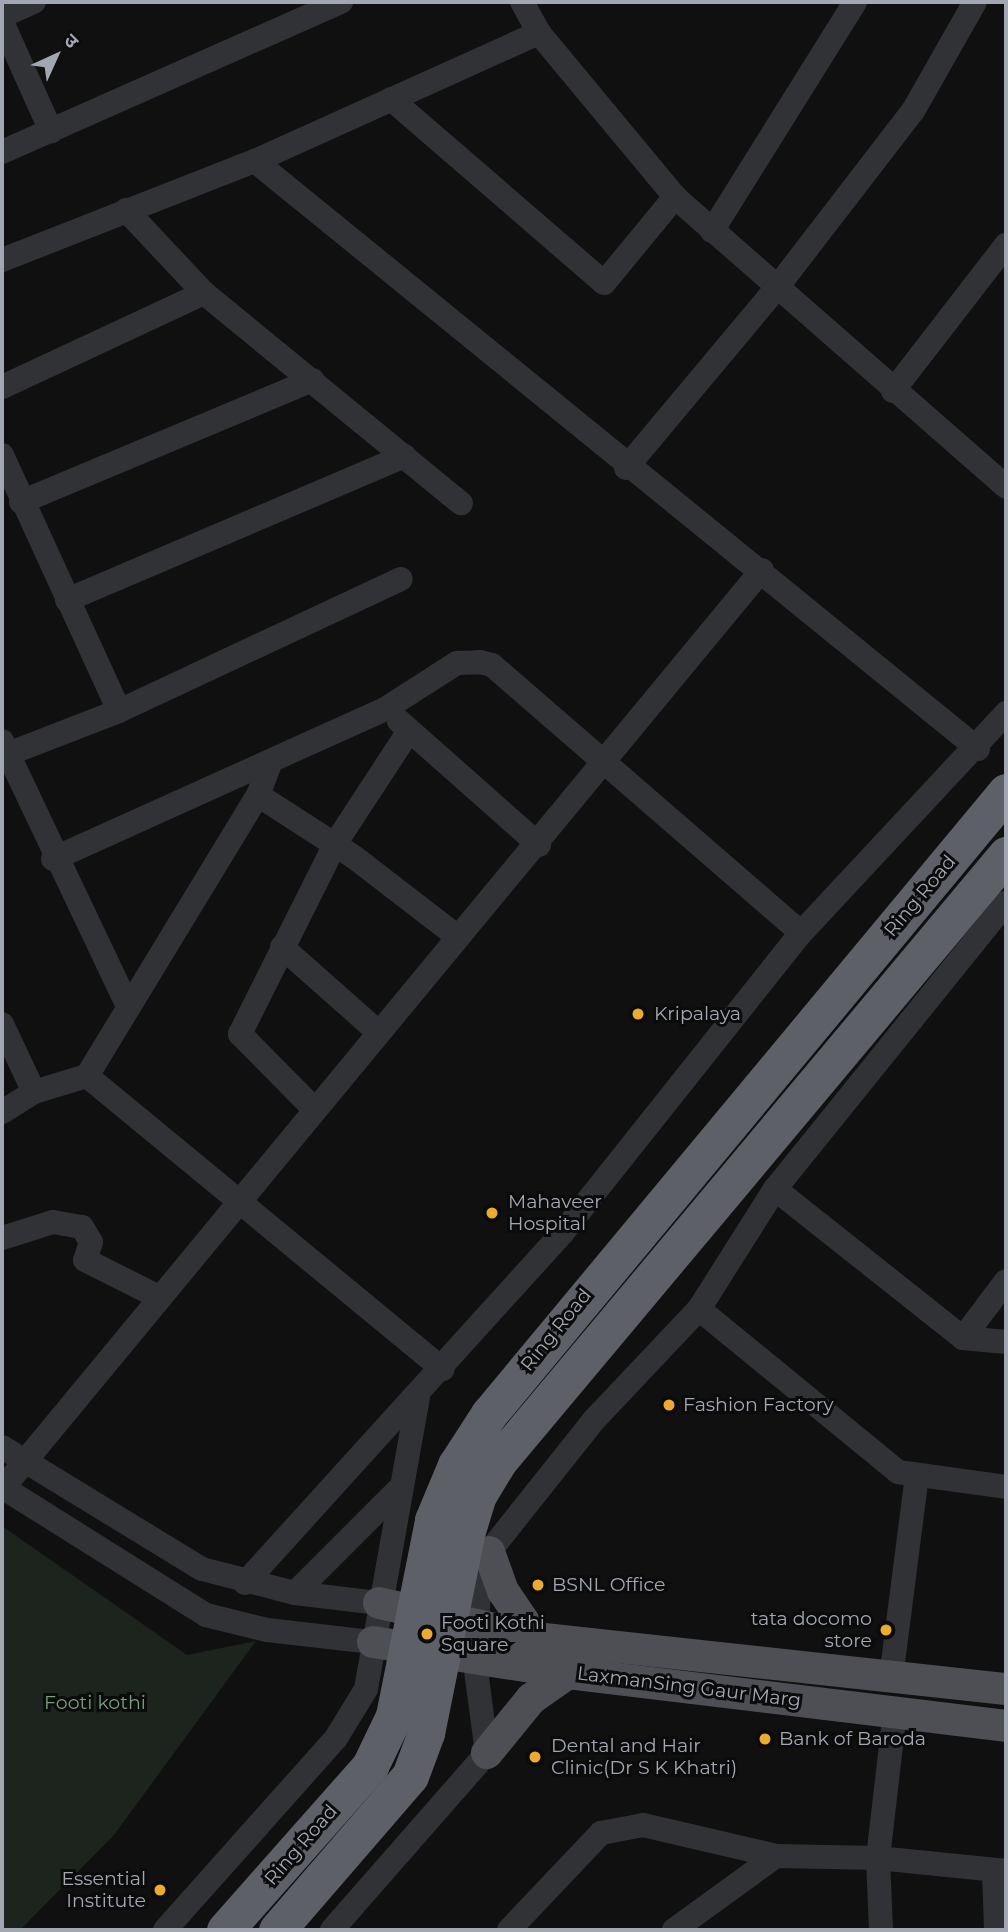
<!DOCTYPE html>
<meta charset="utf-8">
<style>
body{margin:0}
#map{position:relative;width:1008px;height:1932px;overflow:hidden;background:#101011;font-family:Montserrat,"Noto Sans Devanagari",sans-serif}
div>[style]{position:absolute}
.green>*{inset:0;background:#1d241d}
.minor>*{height:24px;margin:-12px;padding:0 12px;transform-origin:12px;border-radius:12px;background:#313236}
.major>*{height:32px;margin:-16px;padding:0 16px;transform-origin:16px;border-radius:16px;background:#4d4f55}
.highway-bridge>*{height:37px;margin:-18.5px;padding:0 18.5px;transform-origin:18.5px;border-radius:18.5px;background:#5d6067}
.dots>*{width:19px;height:19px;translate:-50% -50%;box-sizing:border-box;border:4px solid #0b0b0c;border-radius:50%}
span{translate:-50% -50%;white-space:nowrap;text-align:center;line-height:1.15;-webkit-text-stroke:6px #0b0b0c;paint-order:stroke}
.street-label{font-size:19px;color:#a2a7b2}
.poi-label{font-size:19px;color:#a2a7b2}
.left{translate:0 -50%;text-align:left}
.right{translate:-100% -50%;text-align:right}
.park-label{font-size:19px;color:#799c7b}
.frame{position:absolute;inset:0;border:4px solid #a2a7b2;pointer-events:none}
.north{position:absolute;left:21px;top:21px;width:70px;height:70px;-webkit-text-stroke:5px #0b0b0c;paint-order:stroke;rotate:45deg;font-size:19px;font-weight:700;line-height:28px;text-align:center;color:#a2a7b2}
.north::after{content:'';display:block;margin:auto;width:24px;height:32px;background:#a2a7b2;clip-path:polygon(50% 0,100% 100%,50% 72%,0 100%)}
</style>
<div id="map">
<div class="green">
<div style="clip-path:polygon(2px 1526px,187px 1655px,256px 1641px,114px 1835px,20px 1930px,2px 1930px)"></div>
</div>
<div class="minor">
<div style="left:522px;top:2px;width:35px;rotate:61deg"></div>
<div style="left:539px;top:33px;width:213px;rotate:50.3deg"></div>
<div style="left:675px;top:197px;width:440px;rotate:41.2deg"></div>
<div style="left:2px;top:16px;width:35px;rotate:-24deg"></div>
<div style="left:2px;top:22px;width:120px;rotate:65.8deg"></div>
<div style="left:391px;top:99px;width:281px;rotate:40.8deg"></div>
<div style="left:604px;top:283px;width:112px;rotate:-50.5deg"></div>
<div style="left:2px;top:152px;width:371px;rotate:-23.9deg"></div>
<div style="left:255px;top:161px;width:932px;rotate:39.12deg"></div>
<div style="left:126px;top:210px;width:114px;rotate:46.8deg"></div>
<div style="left:204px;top:293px;width:332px;rotate:39.3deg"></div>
<div style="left:712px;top:231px;width:270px;rotate:-58deg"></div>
<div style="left:2px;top:260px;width:272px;rotate:-21.4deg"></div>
<div style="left:255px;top:161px;width:312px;rotate:-24.3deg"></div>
<div style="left:2px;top:387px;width:223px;rotate:-25deg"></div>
<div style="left:893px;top:391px;width:185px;rotate:-52.3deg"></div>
<div style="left:2px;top:455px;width:281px;rotate:65.4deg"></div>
<div style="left:626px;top:468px;width:232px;rotate:-50.1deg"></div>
<div style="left:775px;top:290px;width:226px;rotate:-52.4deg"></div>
<div style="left:913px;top:111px;width:125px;rotate:-60.4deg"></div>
<div style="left:21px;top:502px;width:316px;rotate:-22.7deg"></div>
<div style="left:67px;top:600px;width:367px;rotate:-23.1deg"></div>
<div style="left:399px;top:721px;width:187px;rotate:41.5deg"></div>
<div style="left:2px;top:741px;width:293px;rotate:64.6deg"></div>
<div style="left:8px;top:754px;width:119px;rotate:-21.2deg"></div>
<div style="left:119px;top:711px;width:311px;rotate:-25.1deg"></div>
<div style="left:258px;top:795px;width:114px;rotate:32.9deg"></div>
<div style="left:354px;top:857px;width:131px;rotate:37.6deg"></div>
<div style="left:53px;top:859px;width:364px;rotate:-24.3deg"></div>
<div style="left:385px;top:709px;width:85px;rotate:-32.6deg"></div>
<div style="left:457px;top:663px;width:23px;rotate:-2deg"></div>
<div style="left:480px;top:662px;width:12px;rotate:14deg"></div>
<div style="left:492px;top:665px;width:409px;rotate:40.9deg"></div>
<div style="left:282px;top:947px;width:127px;rotate:41.5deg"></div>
<div style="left:2px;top:1024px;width:75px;rotate:64.8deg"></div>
<div style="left:87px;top:1076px;width:461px;rotate:39.5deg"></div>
<div style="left:313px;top:1108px;width:104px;rotate:-134.6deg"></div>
<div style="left:240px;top:1034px;width:212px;rotate:-63.4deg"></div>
<div style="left:335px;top:844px;width:135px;rotate:-56.8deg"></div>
<div style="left:2px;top:1112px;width:38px;rotate:-32deg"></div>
<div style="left:34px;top:1092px;width:55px;rotate:-16.8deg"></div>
<div style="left:87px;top:1076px;width:329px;rotate:-58.7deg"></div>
<div style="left:258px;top:795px;width:34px;rotate:-69deg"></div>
<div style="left:775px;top:1189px;width:240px;rotate:38.4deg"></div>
<div style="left:963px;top:1338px;width:43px;rotate:5.3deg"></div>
<div style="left:2px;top:1238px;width:53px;rotate:-17.4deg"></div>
<div style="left:53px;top:1222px;width:29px;rotate:10deg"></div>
<div style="left:82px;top:1227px;width:17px;rotate:59deg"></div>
<div style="left:91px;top:1242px;width:19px;rotate:108deg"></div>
<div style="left:85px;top:1260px;width:83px;rotate:26.6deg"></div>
<div style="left:699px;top:1309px;width:257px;rotate:39.3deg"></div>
<div style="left:898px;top:1472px;width:109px;rotate:7.9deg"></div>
<div style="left:963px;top:1338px;width:71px;rotate:-53deg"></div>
<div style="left:2px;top:1447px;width:234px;rotate:31.4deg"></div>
<div style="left:202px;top:1569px;width:96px;rotate:14.5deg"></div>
<div style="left:295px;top:1593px;width:85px;rotate:6.8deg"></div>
<div style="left:2px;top:1487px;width:241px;rotate:32.1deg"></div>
<div style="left:206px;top:1615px;width:63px;rotate:13.8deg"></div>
<div style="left:267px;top:1630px;width:107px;rotate:6.5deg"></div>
<div style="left:3px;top:1488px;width:1191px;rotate:-50.42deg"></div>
<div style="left:245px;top:1583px;width:474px;rotate:-47.8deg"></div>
<div style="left:563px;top:1232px;width:382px;rotate:-51.5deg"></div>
<div style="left:801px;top:933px;width:301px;rotate:-47deg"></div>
<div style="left:295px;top:1593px;width:146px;rotate:-45deg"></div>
<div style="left:891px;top:1678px;width:205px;rotate:-82.7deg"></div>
<div style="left:994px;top:1870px;width:60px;rotate:88.1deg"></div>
<div style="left:165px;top:1930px;width:257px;rotate:-48.3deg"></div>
<div style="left:336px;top:1738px;width:57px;rotate:-58.5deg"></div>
<div style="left:366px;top:1689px;width:298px;rotate:-79.9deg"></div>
<div style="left:332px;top:1930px;width:235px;rotate:-48.8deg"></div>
<div style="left:487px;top:1753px;width:98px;rotate:-97.6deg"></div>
<div style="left:474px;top:1656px;width:86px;rotate:-85.3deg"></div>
<div style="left:481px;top:1570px;width:20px;rotate:-66deg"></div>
<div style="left:489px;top:1552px;width:169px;rotate:-51.5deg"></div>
<div style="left:594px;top:1420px;width:153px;rotate:-46.6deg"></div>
<div style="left:699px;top:1309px;width:142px;rotate:-57.7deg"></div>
<div style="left:775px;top:1189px;width:368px;rotate:-51.1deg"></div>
<div style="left:509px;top:1930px;width:134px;rotate:-46.5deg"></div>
<div style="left:601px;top:1833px;width:43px;rotate:-10.8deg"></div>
<div style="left:643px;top:1825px;width:137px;rotate:13.1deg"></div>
<div style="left:674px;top:1930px;width:126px;rotate:-36deg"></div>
<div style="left:776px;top:1856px;width:102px;rotate:1.1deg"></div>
<div style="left:878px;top:1858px;width:129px;rotate:5.8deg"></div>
<div style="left:881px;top:1930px;width:72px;rotate:-92.4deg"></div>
<div style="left:878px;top:1858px;width:147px;rotate:-83.4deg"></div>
</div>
<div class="major">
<div style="left:489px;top:1552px;width:41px;rotate:70.3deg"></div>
<div style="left:503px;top:1591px;width:57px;rotate:55.8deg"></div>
<div style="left:379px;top:1603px;width:160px;rotate:12.6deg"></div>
<div style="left:535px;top:1638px;width:474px;rotate:6.2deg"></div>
<div style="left:373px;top:1642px;width:197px;rotate:9deg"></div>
<div style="left:568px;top:1673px;width:441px;rotate:6.9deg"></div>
<div style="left:487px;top:1753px;width:70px;rotate:-50.8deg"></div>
<div style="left:531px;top:1699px;width:45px;rotate:-35.1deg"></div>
</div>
<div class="highway-bridge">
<div style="left:225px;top:1930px;width:219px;rotate:-48.5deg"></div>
<div style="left:370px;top:1766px;width:55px;rotate:-64.4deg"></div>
<div style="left:394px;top:1716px;width:200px;rotate:-78.7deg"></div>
<div style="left:433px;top:1520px;width:60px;rotate:-67.3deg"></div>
<div style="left:456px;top:1465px;width:61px;rotate:-57.1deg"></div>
<div style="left:489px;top:1414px;width:809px;rotate:-50.27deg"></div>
<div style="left:277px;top:1930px;width:203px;rotate:-49.2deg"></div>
<div style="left:410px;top:1776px;width:46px;rotate:-69.6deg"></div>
<div style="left:426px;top:1733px;width:203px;rotate:-78.6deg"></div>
<div style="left:466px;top:1534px;width:39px;rotate:-73deg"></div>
<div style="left:477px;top:1497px;width:41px;rotate:-59deg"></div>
<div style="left:498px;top:1462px;width:792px;rotate:-50.07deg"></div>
</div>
<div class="dots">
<div style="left:638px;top:1014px;background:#eaab30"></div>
<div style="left:492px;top:1213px;background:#eaab30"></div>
<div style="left:669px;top:1405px;background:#eaab30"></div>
<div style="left:538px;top:1585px;background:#eaab30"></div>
<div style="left:886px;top:1630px;background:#eaab30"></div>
<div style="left:427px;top:1634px;background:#eaab30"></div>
<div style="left:765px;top:1739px;background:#eaab30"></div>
<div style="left:535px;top:1757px;background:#eaab30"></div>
<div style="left:160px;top:1890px;background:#eaab30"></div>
</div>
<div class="street-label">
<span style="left:920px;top:896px;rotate:-50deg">Ring Road</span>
<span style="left:556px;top:1330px;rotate:-51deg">Ring Road</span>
<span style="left:689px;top:1687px;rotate:7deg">LaxmanSing Gaur Marg</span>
<span style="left:301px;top:1845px;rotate:-49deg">Ring Road</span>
</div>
<div class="poi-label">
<span class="left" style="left:654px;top:1014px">Kripalaya</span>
<span class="left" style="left:508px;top:1213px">Mahaveer<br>Hospital</span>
<span class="left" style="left:683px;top:1405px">Fashion Factory</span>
<span class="left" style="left:552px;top:1585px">BSNL Office</span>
<span class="right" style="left:872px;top:1630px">tata docomo<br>store</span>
<span class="left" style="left:441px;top:1634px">Footi Kothi<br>Square</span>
<span class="left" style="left:779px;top:1739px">Bank of Baroda</span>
<span class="left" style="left:551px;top:1757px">Dental and Hair<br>Clinic(Dr S K Khatri)</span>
<span class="right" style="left:146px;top:1890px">Essential<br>Institute</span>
</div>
<div class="park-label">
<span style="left:95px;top:1703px">Footi kothi</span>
</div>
<div class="frame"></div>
<div class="north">उ</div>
</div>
